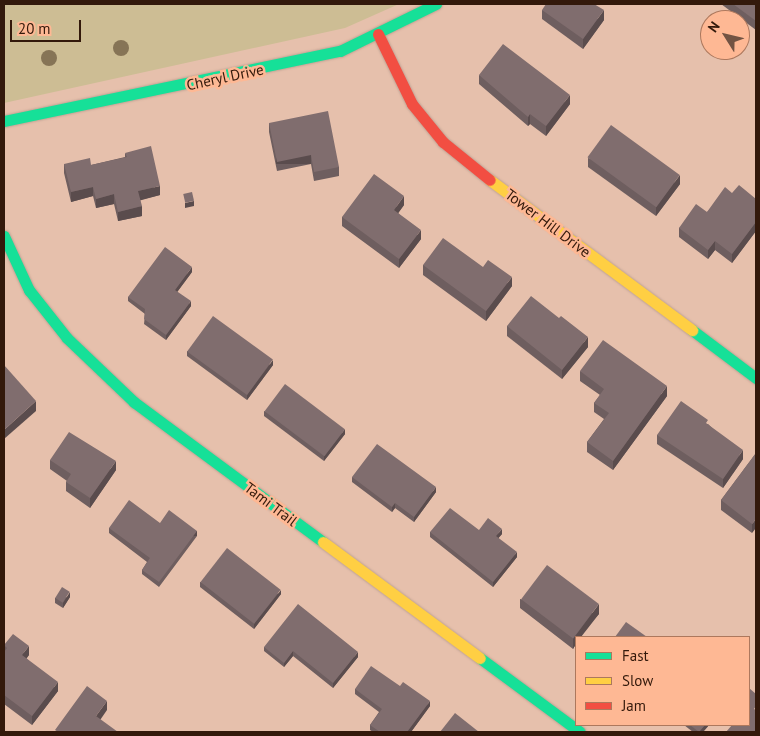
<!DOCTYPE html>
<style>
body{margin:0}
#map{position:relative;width:760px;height:736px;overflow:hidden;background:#e6c0ac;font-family:"PT Sans",sans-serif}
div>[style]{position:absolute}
.green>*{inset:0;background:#cdbd94}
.roads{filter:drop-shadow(0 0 1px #c0a293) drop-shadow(0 0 1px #c0a293)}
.fast>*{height:11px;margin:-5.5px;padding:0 5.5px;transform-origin:5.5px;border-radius:5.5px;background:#16e098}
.slow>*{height:11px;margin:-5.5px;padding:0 5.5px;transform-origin:5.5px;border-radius:5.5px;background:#ffcf43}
.jam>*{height:11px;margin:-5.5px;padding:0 5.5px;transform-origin:5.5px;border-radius:5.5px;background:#f24e42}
.trees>*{width:16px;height:16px;margin:-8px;border-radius:50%;background:#867456}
.wall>*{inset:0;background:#6e5e5f}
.shaded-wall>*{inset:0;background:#5a4c4d;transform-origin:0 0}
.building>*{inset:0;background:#806d6e;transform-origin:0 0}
span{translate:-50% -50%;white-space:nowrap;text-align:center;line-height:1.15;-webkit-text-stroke:5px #feb894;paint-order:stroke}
.street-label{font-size:15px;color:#33190b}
.frame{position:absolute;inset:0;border:5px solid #33190b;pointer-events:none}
.legend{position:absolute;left:575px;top:636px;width:175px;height:90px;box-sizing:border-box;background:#feb894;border:1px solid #ad785d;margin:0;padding:6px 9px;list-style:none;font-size:15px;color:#33190b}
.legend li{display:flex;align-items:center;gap:10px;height:25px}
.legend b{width:25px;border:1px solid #ad785d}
.north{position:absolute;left:700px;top:10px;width:50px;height:50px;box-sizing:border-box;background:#feb894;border:1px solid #ad785d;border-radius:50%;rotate:306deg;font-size:14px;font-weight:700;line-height:20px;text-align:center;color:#33190b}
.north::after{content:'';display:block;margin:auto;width:18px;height:22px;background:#725343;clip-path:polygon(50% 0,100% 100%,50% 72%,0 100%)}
.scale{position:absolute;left:10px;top:20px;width:71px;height:22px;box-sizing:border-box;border:2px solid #33190b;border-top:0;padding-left:6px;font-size:15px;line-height:18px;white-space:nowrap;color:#33190b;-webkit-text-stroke:4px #feb894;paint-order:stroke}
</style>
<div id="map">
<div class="green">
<div style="clip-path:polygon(4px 4px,399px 4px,345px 28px,4px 103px)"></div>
</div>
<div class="roads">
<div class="fast">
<div style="left:4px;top:121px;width:343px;rotate:-11.8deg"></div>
<div style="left:340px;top:51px;width:107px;rotate:-26.1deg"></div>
<div style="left:4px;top:236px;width:60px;rotate:65.2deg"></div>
<div style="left:29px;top:290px;width:61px;rotate:51.6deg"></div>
<div style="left:67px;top:338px;width:93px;rotate:43.7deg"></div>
<div style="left:134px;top:402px;width:235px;rotate:36.5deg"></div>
<div style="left:692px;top:330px;width:80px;rotate:36.9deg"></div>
<div style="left:480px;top:658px;width:124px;rotate:36.5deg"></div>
</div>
<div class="slow">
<div style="left:490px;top:180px;width:252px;rotate:36.6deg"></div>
<div style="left:323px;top:542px;width:195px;rotate:36.5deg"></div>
</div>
<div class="jam">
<div style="left:378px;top:34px;width:78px;rotate:64.1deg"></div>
<div style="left:412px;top:104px;width:49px;rotate:50.8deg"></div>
<div style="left:443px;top:142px;width:60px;rotate:39deg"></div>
</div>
</div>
<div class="trees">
<div style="left:121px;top:48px"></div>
<div style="left:49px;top:58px"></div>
</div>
<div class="wall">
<div style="clip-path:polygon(721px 4px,756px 4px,756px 30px)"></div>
<div style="clip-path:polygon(542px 10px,604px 20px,583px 49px,542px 19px)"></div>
<div style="clip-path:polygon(479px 75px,570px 104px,546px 136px,530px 124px,528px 126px,479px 84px)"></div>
<div style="clip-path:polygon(269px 123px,339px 167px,339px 176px,314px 181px,311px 164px,277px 171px,269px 132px)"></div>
<div style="clip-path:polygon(125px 153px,160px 195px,140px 200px,142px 216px,118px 221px,114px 204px,96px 208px,93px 196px,71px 202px,64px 173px,64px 164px,91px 165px,125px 157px)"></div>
<div style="clip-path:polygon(588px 158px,680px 184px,656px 216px,588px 167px)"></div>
<div style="clip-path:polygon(732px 193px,756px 199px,756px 231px,732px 263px,715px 250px,708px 259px,679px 237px,679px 228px,707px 212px)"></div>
<div style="clip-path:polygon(404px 205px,398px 213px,421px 239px,399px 268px,342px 226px,342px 217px)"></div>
<div style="clip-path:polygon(423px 265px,483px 267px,512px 286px,486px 321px,423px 275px)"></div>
<div style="clip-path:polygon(192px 272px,177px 292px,191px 306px,166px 340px,144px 324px,145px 314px,128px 301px,128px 297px)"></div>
<div style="clip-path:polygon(559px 318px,588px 347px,562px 379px,507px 336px,507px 326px)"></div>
<div style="clip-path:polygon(187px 351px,273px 365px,247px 400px,187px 356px)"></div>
<div style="clip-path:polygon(580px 371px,667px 396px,613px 470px,587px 452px,587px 442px,604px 419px,594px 412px,594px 403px,600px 395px,580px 381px)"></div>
<div style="clip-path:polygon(264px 411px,345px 434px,324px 461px,264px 416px)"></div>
<div style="clip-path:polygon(708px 424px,743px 459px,723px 488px,657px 444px,657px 435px)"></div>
<div style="clip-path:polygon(756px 453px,752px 533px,721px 510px,721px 500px)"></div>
<div style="clip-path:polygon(50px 460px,116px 470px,90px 508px,66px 491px,66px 482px,67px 481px,50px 469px)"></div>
<div style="clip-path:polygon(352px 477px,436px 492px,414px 522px,395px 508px,392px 512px,352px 482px)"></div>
<div style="clip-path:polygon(160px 523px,197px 536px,159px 587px,142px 574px,142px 570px,147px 562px,109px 533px,109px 528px)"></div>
<div style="clip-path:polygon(479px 530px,502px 534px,498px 538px,517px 557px,493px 587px,430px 537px,430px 532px)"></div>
<div style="clip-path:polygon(200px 582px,281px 594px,254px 629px,200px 587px)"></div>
<div style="clip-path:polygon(70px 597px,63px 608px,55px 603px,55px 598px)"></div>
<div style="clip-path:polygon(520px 599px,599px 614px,576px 637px,576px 644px,573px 649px,520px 608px)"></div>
<div style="clip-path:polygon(4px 645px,29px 655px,26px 658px,58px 691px,32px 725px,4px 704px)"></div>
<div style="clip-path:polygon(264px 647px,358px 657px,333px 688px,293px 656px,284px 667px,264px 651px)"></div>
<div style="clip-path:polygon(400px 686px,430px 706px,411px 732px,373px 732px,370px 730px,370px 725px,379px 712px,355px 694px,355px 689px)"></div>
<div style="clip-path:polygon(684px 725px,709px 725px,703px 732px,693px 732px)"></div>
</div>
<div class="shaded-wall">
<div style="clip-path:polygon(604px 10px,604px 20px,583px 49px,583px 39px)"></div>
<div style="clip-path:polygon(570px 95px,570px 104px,546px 136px,546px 126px)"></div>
<div style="clip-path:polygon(530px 114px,530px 124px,528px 126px,528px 117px)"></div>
<div style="left:311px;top:155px;width:9px;height:35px;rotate:90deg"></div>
<div style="clip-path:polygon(680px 175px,680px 184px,656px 216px,656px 207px)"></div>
<div style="clip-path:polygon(160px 186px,160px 195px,138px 201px,138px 191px)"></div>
<div style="clip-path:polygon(93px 187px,93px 196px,71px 202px,71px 192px)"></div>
<div style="clip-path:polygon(114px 194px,114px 204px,96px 208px,96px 199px)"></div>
<div style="clip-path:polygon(404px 196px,404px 205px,394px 219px,394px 210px)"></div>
<div style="clip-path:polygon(194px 201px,194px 206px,185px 208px,185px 203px)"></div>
<div style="clip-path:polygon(142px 206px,142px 216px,118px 221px,118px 212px)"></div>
<div style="clip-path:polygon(756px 222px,756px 231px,732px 263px,732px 254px)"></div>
<div style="clip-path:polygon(421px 230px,421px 239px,399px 268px,399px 259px)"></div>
<div style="clip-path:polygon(715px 241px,715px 250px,708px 259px,708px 250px)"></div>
<div style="clip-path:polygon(192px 267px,192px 272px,175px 295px,175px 290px)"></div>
<div style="clip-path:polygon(512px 277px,512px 286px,486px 321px,486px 311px)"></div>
<div style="clip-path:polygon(191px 301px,191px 306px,166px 340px,166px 335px)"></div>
<div style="clip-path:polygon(588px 337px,588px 347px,562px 379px,562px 370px)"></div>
<div style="clip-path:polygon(273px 360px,273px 365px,247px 400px,247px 395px)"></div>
<div style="clip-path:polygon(667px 386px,667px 396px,613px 470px,613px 461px)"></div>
<div style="clip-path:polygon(36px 401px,36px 411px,4px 439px,4px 430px)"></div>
<div style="clip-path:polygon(345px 429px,345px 434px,324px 461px,324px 456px)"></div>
<div style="clip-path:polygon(743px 450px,743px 459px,723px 488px,723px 479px)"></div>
<div style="clip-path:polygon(116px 461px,116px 470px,90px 508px,90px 498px)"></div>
<div style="clip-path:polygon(436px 487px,436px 492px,414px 522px,414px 517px)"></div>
<div style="clip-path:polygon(395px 503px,395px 508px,392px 512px,392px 507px)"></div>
<div style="clip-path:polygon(756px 519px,756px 528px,752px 533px,752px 524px)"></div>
<div style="clip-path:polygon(502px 529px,502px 534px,496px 541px,496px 536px)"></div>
<div style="left:197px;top:531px;width:5px;height:64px;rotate:90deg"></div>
<div style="clip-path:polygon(517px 552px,517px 557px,493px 587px,493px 582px)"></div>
<div style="clip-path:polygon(281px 590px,281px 594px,254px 629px,254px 624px)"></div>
<div style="clip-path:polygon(70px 592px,70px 597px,63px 608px,63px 603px)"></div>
<div style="clip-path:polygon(599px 604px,599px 614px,581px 637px,576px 637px,576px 644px,573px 649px,573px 639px)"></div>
<div style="clip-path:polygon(29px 646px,29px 655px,22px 665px,22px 655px)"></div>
<div style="clip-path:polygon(293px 651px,293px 656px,284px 667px,284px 663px)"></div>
<div style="clip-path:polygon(358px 652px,358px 657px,333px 688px,333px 683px)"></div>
<div style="clip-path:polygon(58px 682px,58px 691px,32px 725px,32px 716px)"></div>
<div style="clip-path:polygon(107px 701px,107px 710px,96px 726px,96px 716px)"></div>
<div style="clip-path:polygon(430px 701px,430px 706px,411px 732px,407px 732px)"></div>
<div style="clip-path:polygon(705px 725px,709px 725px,703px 732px,699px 732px)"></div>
</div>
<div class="building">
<div style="clip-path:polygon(546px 4px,594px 4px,604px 10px,583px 39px,542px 10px)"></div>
<div style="clip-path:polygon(733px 4px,756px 4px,756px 21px)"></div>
<div style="clip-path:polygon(503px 44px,570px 95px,546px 126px,530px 114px,528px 117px,479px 75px)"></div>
<div style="clip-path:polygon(328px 111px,339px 167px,314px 172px,311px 155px,277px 162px,269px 123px)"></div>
<div style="left:611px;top:125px;width:85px;height:40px;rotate:36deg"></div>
<div style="clip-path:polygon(151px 146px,160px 186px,138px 191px,142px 206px,118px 212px,114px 194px,96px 199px,93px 187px,71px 192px,64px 164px,90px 158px,91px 165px,127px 157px,125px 153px)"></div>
<div style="clip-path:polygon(374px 174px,404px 196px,394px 210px,421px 230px,399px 259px,342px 217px)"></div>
<div style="clip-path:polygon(739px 185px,756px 199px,756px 222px,732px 254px,715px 241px,708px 250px,679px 228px,696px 204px,707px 212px,725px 187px,732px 193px)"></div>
<div style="left:192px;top:192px;width:9px;height:9px;rotate:77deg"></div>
<div style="clip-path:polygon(443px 238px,483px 267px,488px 260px,512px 277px,486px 311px,423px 265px)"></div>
<div style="clip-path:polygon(165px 247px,192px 267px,175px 290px,191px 301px,166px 335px,144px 319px,145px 309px,128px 297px)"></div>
<div style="clip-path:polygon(531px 296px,559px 318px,561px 316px,588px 337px,562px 370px,507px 326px)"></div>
<div style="left:213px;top:316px;width:74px;height:44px;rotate:36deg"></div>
<div style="clip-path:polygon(603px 340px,667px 386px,613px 461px,587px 442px,609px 413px,594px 403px,604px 389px,580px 371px)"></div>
<div style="clip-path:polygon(4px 365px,36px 401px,4px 430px)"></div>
<div style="left:285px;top:384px;width:75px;height:34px;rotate:37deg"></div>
<div style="clip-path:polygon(681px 401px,708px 420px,706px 423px,743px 450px,723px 479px,657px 435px)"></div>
<div style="clip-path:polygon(69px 432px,116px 461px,90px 498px,66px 482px,71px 474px,50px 460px)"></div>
<div style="clip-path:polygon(377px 444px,436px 487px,414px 517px,395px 503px,392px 507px,352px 477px)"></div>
<div style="clip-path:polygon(756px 453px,756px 519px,752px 524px,721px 500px)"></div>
<div style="clip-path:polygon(129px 500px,160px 523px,169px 510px,197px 531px,159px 582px,142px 570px,150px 558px,109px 528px)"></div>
<div style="clip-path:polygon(450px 508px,479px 530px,488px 518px,502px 529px,496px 536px,517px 552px,493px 582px,430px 532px)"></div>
<div style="left:227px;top:548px;width:68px;height:43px;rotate:38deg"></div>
<div style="left:547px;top:565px;width:65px;height:43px;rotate:37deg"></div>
<div style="left:62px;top:587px;width:9px;height:13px;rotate:32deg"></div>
<div style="clip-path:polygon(298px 604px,358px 652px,333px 683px,293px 651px,284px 663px,264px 647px)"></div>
<div style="clip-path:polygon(626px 622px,647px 637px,615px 637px)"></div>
<div style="clip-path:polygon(13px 634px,29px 646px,22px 655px,58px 682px,32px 716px,4px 695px,4px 652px,7px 648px,4px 645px)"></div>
<div style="clip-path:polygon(371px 666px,400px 686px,403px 682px,430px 701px,407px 732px,380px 732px,370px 725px,382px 709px,355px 689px)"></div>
<div style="clip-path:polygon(87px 686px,107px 701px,96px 716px,118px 732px,58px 732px,55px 730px)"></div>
<div style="clip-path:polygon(749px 688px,756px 694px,756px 706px,754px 709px,756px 710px,756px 732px,726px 732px,732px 725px,749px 725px)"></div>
<div style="clip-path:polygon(455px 713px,479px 732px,440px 732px)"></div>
<div style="clip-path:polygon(690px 725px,705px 725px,699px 732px)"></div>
</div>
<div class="street-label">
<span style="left:225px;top:77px;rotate:-12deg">Cheryl Drive</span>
<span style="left:548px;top:223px;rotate:37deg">Tower Hill Drive</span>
<span style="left:271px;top:504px;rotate:37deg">Tami Trail</span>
</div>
<div class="frame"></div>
<ul class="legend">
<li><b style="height:6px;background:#16e098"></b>Fast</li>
<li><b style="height:6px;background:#ffcf43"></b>Slow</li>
<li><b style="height:6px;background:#f24e42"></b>Jam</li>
</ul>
<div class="north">N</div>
<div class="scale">20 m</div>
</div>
